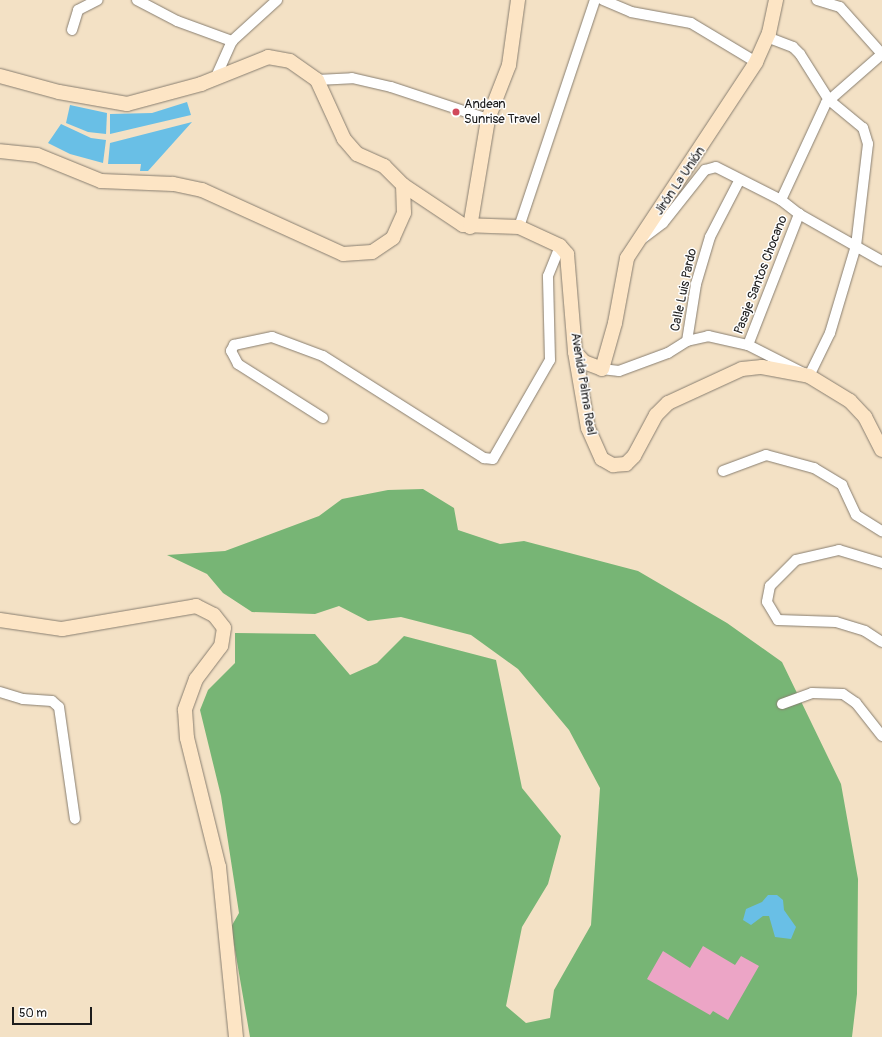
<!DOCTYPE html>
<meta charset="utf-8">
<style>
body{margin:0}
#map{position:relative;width:882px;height:1037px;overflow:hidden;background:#f3e1c5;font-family:Pangolin,sans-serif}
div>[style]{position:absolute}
.forest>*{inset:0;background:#77b575}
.water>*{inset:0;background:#69bfe6}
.building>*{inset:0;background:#eca5c6}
.roads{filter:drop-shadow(0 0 1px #887e70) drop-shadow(0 0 1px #887e70)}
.street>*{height:10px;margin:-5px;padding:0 5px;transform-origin:5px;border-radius:5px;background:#fff}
.secondary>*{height:14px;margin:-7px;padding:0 7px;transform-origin:7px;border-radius:7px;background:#fde5c5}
.dots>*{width:11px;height:11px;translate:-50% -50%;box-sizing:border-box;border:2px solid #fff;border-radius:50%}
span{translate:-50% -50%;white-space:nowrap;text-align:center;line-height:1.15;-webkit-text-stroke:3px #fff;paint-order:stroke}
.poi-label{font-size:13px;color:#1c1c1c}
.left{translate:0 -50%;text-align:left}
.street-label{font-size:13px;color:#1c1c1c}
.scale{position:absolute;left:12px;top:1007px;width:80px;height:18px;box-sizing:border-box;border:2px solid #1c1c1c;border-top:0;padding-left:5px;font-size:12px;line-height:14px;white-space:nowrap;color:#1c1c1c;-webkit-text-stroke:3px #fff;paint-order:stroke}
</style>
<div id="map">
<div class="forest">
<div style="clip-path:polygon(423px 489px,454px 508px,458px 530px,500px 544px,524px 541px,638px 571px,727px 623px,782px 662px,841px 784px,858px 879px,857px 994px,852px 1037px,250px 1037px,231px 927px,239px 913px,221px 796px,200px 710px,208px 690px,235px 663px,235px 633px,315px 634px,350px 675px,377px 663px,404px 636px,496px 660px,522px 788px,561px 836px,548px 884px,522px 927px,506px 1006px,526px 1023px,550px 1018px,554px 990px,591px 925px,600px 788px,569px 730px,518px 669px,471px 635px,401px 617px,368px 621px,339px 606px,315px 614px,252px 612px,223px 593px,207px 574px,167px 555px,225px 551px,319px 516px,342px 499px,388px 490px)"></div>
</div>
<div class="water">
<div style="clip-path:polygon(187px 102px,191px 115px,110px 134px,110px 114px,152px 113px)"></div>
<div style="clip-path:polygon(70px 105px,107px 113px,106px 134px,88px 132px,66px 123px)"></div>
<div style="clip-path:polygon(192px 122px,148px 171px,140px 171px,141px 164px,108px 164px,110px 143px)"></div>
<div style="clip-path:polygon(61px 124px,91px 138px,106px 140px,103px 163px,70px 154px,48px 143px)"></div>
<div style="clip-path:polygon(768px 895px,777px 895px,783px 900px,784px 910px,796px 927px,791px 939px,775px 937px,769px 916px,763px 916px,751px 925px,743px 920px,746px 909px,762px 902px)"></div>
</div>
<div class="building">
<div style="clip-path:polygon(703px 946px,735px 965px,741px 956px,759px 966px,728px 1020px,713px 1011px,710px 1015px,647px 979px,663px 951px,690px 968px)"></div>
</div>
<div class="roads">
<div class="street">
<div style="left:137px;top:0;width:45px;rotate:27.7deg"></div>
<div style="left:177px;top:21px;width:59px;rotate:20deg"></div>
<div style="left:232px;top:41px;width:61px;rotate:-42.3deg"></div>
<div style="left:603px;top:0;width:30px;rotate:23deg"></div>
<div style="left:631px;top:12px;width:61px;rotate:10.4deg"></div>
<div style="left:691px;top:23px;width:76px;rotate:31deg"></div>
<div style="left:817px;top:0;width:24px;rotate:17deg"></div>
<div style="left:840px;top:7px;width:63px;rotate:48.2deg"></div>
<div style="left:72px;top:30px;width:21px;rotate:-73deg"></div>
<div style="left:78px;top:10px;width:22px;rotate:-27deg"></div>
<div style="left:215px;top:79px;width:42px;rotate:-65.9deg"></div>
<div style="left:317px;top:80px;width:35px;rotate:-3deg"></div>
<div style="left:352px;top:78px;width:40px;rotate:13deg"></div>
<div style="left:391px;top:87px;width:102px;rotate:18.3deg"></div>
<div style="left:781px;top:200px;width:107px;rotate:-65.1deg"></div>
<div style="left:826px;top:103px;width:74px;rotate:-41.2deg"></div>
<div style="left:519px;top:227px;width:239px;rotate:-71.5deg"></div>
<div style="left:643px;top:238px;width:25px;rotate:-37deg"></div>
<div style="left:663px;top:223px;width:68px;rotate:-51.6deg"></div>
<div style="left:705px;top:170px;width:11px;rotate:-15deg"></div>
<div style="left:716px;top:167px;width:73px;rotate:26.9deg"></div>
<div style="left:781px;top:200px;width:23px;rotate:38deg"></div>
<div style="left:799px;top:214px;width:95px;rotate:29.5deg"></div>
<div style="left:687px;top:341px;width:58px;rotate:-81deg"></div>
<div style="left:696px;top:284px;width:49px;rotate:-73.4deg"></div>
<div style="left:710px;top:237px;width:63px;rotate:-62.6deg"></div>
<div style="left:748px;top:345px;width:141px;rotate:-68.7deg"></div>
<div style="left:602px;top:369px;width:17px;rotate:7deg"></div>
<div style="left:619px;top:371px;width:52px;rotate:-20.2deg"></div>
<div style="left:668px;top:353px;width:22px;rotate:-32deg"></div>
<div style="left:687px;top:341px;width:22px;rotate:-13deg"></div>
<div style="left:708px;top:336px;width:41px;rotate:12.7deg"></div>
<div style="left:748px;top:345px;width:68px;rotate:26.9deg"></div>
<div style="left:809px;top:376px;width:48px;rotate:-64deg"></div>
<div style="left:830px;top:333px;width:91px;rotate:-73.4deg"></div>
<div style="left:856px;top:246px;width:103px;rotate:-83.3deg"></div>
<div style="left:868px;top:144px;width:17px;rotate:-107deg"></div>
<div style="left:863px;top:128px;width:44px;rotate:-140.5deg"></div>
<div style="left:829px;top:100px;width:54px;rotate:-122.2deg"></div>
<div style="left:800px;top:54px;width:10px;rotate:-135deg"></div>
<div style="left:793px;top:47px;width:28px;rotate:-159deg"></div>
<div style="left:323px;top:418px;width:101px;rotate:-147.6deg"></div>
<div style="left:238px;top:364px;width:15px;rotate:-118deg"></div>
<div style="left:231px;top:351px;width:7px;rotate:-63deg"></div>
<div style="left:234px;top:345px;width:39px;rotate:-12deg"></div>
<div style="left:272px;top:337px;width:54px;rotate:20.4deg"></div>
<div style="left:323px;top:356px;width:191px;rotate:32.4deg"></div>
<div style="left:484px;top:458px;width:9px;rotate:6deg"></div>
<div style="left:493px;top:459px;width:114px;rotate:-60.1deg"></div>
<div style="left:550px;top:360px;width:84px;rotate:-91.4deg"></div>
<div style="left:548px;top:276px;width:32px;rotate:-68deg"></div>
<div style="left:723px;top:471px;width:46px;rotate:-20.4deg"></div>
<div style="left:766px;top:455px;width:50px;rotate:15.2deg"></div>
<div style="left:814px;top:468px;width:33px;rotate:31deg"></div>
<div style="left:842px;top:485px;width:33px;rotate:65deg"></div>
<div style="left:856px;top:515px;width:31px;rotate:32deg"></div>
<div style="left:882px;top:563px;width:45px;rotate:-163.2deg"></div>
<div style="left:839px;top:550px;width:44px;rotate:166.9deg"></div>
<div style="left:796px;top:560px;width:37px;rotate:135deg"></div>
<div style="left:770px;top:586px;width:16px;rotate:101deg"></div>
<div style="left:767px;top:602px;width:21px;rotate:59deg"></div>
<div style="left:778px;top:620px;width:58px;rotate:2deg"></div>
<div style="left:836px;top:622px;width:30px;rotate:17deg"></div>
<div style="left:865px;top:631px;width:20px;rotate:33deg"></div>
<div style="left:0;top:692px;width:24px;rotate:17deg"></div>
<div style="left:23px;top:699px;width:29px;rotate:4deg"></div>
<div style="left:52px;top:701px;width:9px;rotate:41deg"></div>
<div style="left:59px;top:707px;width:113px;rotate:81.9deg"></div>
<div style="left:782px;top:704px;width:32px;rotate:-20deg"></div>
<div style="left:812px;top:693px;width:31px;rotate:2deg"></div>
<div style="left:843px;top:694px;width:16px;rotate:35deg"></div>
<div style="left:856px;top:703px;width:42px;rotate:51.8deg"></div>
</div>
<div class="secondary">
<div style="left:0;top:76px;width:61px;rotate:15.2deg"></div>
<div style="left:59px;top:92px;width:69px;rotate:10deg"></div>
<div style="left:127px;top:104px;width:77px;rotate:-15.1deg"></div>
<div style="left:201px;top:84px;width:72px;rotate:-21.9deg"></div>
<div style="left:268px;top:57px;width:22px;rotate:10deg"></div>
<div style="left:290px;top:61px;width:33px;rotate:35deg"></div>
<div style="left:317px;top:80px;width:65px;rotate:65.4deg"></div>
<div style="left:344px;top:139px;width:20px;rotate:49deg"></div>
<div style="left:357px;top:154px;width:30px;rotate:24deg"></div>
<div style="left:384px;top:166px;width:27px;rotate:45deg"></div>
<div style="left:403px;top:185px;width:28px;rotate:88deg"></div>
<div style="left:404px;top:213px;width:27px;rotate:114deg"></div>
<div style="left:393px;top:238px;width:25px;rotate:146deg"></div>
<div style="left:372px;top:252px;width:29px;rotate:176deg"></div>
<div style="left:343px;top:254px;width:155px;rotate:-155.6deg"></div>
<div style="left:202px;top:190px;width:30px;rotate:-168deg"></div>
<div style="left:173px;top:184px;width:72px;rotate:-177.6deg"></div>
<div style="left:101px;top:181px;width:69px;rotate:-157.9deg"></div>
<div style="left:37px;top:155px;width:37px;rotate:-174deg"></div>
<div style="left:403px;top:185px;width:72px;rotate:33.7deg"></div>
<div style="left:463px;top:225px;width:56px;rotate:2deg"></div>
<div style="left:519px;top:227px;width:45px;rotate:24.9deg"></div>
<div style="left:560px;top:246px;width:11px;rotate:49deg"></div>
<div style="left:567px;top:254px;width:98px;rotate:85.3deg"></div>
<div style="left:575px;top:352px;width:77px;rotate:80.3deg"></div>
<div style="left:588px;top:428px;width:34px;rotate:66deg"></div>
<div style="left:602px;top:459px;width:13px;rotate:29deg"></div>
<div style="left:613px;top:465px;width:13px;rotate:-4deg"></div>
<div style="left:626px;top:464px;width:11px;rotate:-45deg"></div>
<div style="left:634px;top:456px;width:47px;rotate:-61.8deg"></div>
<div style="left:656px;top:415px;width:17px;rotate:-45deg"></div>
<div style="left:668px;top:403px;width:81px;rotate:-24.7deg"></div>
<div style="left:742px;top:369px;width:20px;rotate:-6deg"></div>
<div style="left:762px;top:367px;width:48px;rotate:10.8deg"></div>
<div style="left:809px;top:376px;width:48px;rotate:31.4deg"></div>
<div style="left:850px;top:401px;width:22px;rotate:47deg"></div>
<div style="left:865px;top:417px;width:37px;rotate:63deg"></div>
<div style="left:470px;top:227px;width:109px;rotate:-80.5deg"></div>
<div style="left:488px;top:119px;width:58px;rotate:-68.7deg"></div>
<div style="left:509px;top:65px;width:66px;rotate:-82.1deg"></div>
<div style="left:575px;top:352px;width:13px;rotate:48deg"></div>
<div style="left:584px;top:362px;width:19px;rotate:21deg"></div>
<div style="left:602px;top:369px;width:48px;rotate:-74.2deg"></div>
<div style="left:615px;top:323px;width:66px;rotate:-79.5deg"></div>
<div style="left:627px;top:258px;width:235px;rotate:-56.6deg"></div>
<div style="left:756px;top:62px;width:32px;rotate:-66deg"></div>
<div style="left:769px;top:33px;width:34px;rotate:-78deg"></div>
<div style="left:0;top:620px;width:63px;rotate:8.3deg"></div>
<div style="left:62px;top:629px;width:136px;rotate:-9.7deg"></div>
<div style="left:196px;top:606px;width:20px;rotate:27deg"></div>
<div style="left:214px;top:615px;width:16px;rotate:52deg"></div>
<div style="left:224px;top:628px;width:18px;rotate:99deg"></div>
<div style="left:221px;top:646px;width:41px;rotate:127.1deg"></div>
<div style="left:196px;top:679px;width:33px;rotate:110deg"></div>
<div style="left:185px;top:710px;width:28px;rotate:86deg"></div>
<div style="left:187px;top:738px;width:133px;rotate:76.1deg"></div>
<div style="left:219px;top:867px;width:171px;rotate:84.3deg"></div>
</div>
</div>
<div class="dots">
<div style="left:456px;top:112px;background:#d1495b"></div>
</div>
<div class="poi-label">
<span class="left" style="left:464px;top:112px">Andean<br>Sunrise Travel</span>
</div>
<div class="street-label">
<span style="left:680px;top:181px;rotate:-56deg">Jirón La Unión</span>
<span style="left:761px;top:275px;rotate:-69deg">Pasaje Santos Chocano</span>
<span style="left:684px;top:290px;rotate:-78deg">Calle Luis Pardo</span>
<span style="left:583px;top:384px;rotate:81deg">Avenida Palma Real</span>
</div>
<div class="scale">50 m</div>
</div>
